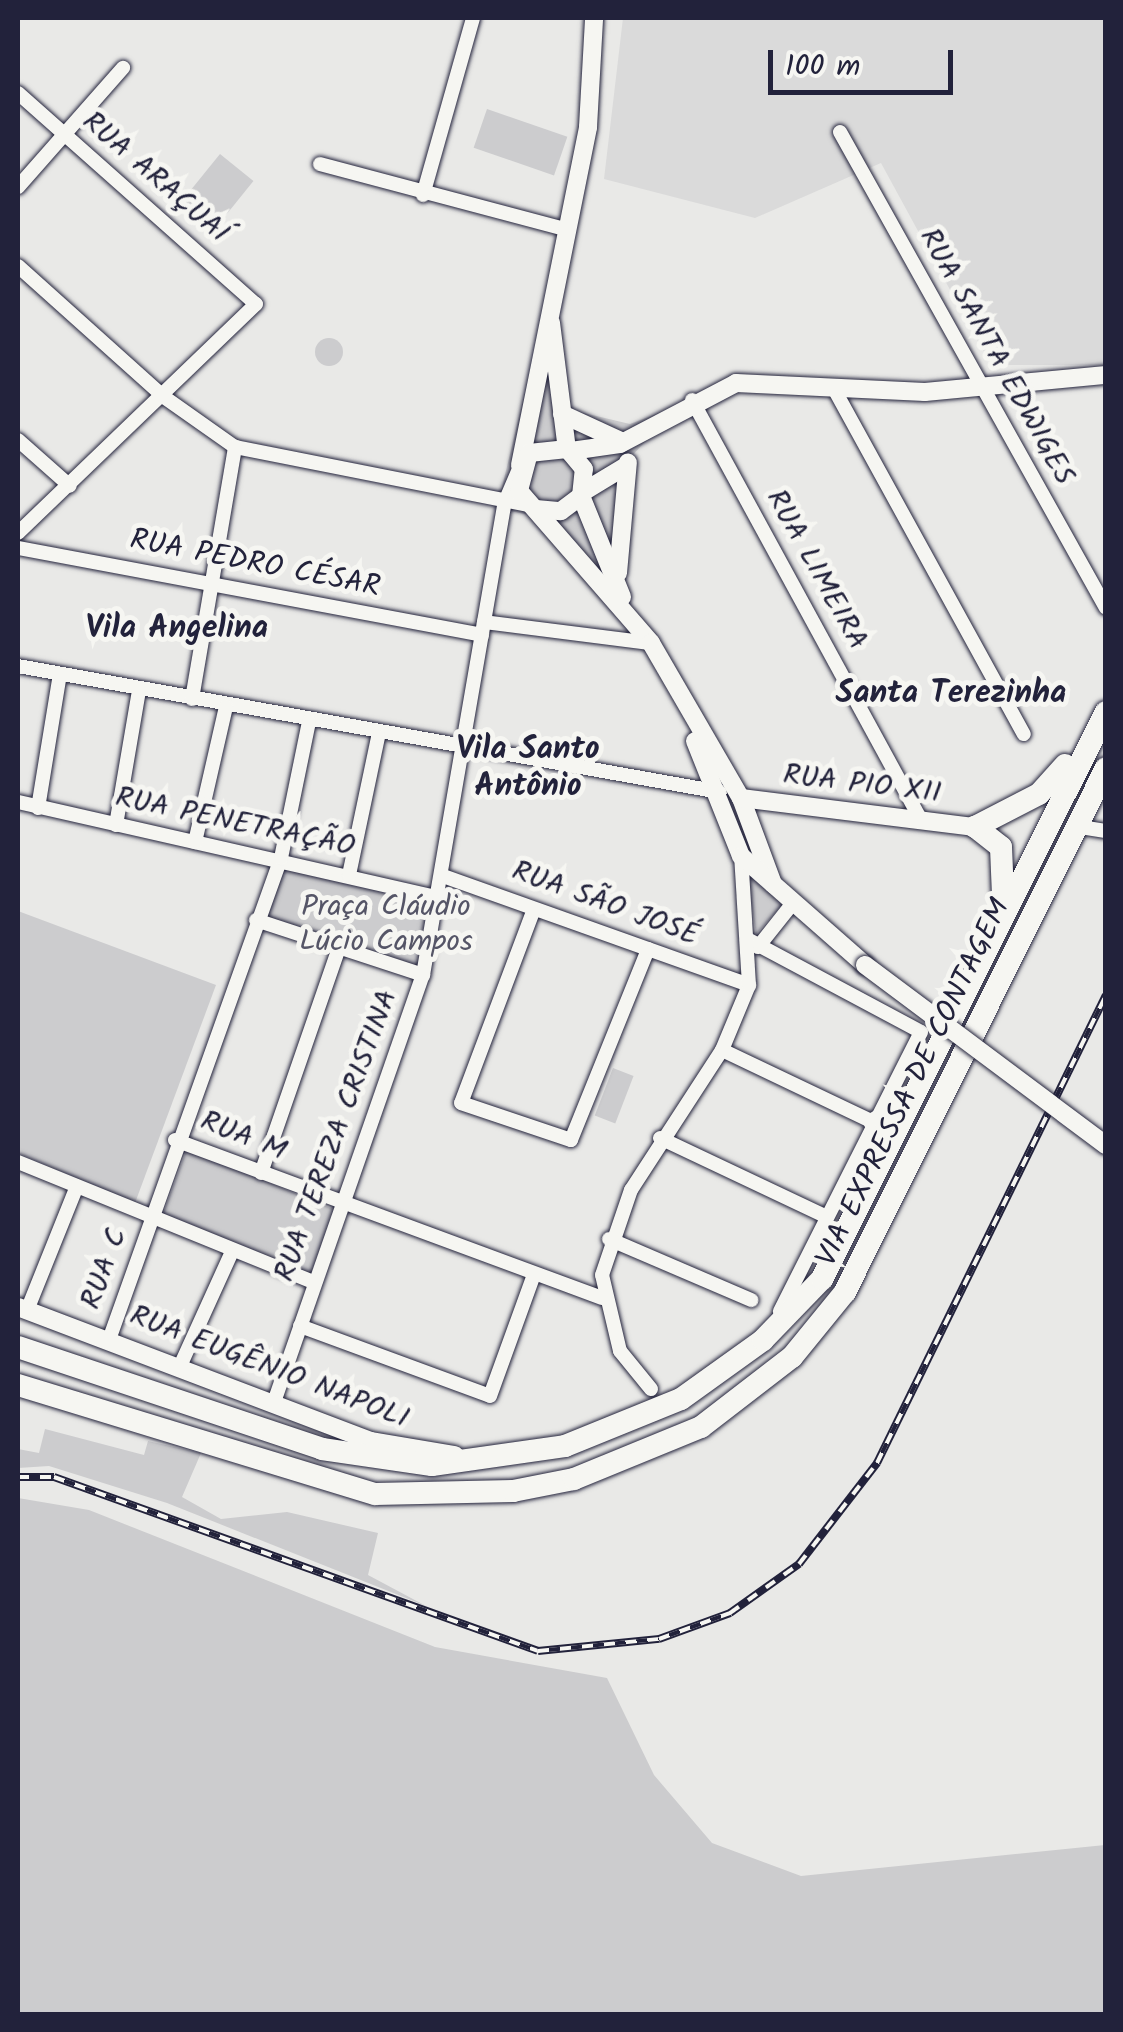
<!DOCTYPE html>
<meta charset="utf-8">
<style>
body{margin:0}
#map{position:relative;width:1123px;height:2032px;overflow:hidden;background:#e9e9e7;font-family:Kalam,sans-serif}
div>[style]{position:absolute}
.built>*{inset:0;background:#dadada}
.green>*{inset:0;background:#ccccce;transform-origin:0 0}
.round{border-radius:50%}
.roads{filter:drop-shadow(0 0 2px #22223b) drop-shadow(0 0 2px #22223b)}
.minor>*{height:14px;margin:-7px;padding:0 7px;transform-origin:7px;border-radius:7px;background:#f6f6f2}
.tertiary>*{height:18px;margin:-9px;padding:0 9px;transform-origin:9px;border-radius:9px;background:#f6f6f2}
.trunk>*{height:22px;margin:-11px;padding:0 11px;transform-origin:11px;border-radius:11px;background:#f6f6f2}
.rail>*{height:8px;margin-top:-4px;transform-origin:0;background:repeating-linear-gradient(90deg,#f6f6f2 0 11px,#22223b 0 22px);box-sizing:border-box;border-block:2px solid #22223b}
.bridges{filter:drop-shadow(0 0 2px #22223b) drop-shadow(0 0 2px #22223b)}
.tertiary-bridge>*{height:18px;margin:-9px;padding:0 9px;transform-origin:9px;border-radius:9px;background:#f6f6f2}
span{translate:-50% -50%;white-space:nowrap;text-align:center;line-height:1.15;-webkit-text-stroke:10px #f6f6f2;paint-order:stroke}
.street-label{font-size:30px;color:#22223b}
.park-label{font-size:30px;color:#555567}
.neighbourhood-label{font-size:32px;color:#22223b;font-weight:700}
.frame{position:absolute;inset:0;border:20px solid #22223b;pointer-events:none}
.scale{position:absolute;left:768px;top:50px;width:185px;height:45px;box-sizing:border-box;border:5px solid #22223b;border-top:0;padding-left:12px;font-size:30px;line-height:35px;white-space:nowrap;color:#22223b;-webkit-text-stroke:8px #f6f6f2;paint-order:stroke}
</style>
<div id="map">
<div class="built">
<div style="clip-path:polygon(623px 18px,1105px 18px,1105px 365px,991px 365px,881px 163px,755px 218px,604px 179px)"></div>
</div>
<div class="green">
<div style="left:487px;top:109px;width:85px;height:41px;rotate:19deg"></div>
<div style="left:220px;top:154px;width:43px;height:67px;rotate:39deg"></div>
<div style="clip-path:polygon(546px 304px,571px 410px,630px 424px,680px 405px,625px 463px,623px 607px,529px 515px,497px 508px)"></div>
<div class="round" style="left:315px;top:338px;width:28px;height:28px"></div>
<div style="clip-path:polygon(284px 865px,431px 901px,418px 970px,264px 920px)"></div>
<div style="clip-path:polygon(746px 867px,782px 905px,756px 934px)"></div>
<div style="clip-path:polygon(18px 911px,216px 985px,135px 1203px,18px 1153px)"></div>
<div style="left:613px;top:1068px;width:22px;height:51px;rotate:21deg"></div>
<div style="clip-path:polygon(187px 1149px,345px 1214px,322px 1272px,304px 1276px,162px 1217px)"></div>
<div style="clip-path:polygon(45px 1429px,144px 1455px,148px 1441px,201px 1453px,182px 1497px,221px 1519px,287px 1512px,378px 1533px,368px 1575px,426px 1606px,167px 1503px,49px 1466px,18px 1468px,18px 1449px,39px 1453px)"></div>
<div style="clip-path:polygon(18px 1498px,89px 1510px,435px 1647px,607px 1678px,654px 1775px,712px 1843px,801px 1876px,1105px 1845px,1105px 2014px,18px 2014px)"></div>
</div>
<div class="roads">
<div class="minor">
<div style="left:18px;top:93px;width:318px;rotate:41.6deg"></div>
<div style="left:256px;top:304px;width:330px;rotate:136.1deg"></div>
<div style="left:840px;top:132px;width:545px;rotate:60.8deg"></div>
<div style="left:320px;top:164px;width:253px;rotate:14.9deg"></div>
<div style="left:18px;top:187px;width:159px;rotate:-48.6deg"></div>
<div style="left:423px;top:195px;width:184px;rotate:-74.2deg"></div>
<div style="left:18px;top:266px;width:196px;rotate:41.9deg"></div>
<div style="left:164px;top:397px;width:87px;rotate:35.2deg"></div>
<div style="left:235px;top:447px;width:303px;rotate:11.2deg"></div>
<div style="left:833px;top:387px;width:396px;rotate:61.2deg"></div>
<div style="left:692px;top:400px;width:478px;rotate:61.4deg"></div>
<div style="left:18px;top:440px;width:69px;rotate:41.5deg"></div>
<div style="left:18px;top:548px;width:472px;rotate:10.6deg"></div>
<div style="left:484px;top:622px;width:168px;rotate:7.2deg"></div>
<div style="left:18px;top:666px;width:713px;rotate:10.18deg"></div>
<div style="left:192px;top:699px;width:256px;rotate:-80.3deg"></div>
<div style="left:18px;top:802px;width:433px;rotate:12.8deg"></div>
<div style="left:38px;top:808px;width:136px;rotate:-80.7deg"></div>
<div style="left:116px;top:825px;width:137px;rotate:-80.3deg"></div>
<div style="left:1074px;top:826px;width:32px;rotate:9deg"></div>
<div style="left:195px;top:842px;width:139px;rotate:-77.1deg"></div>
<div style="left:349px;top:875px;width:141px;rotate:-78.1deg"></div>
<div style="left:443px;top:876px;width:325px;rotate:19.6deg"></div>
<div style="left:534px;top:909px;width:207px;rotate:110.6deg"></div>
<div style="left:461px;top:1103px;width:116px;rotate:18.6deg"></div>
<div style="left:571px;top:1140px;width:206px;rotate:-68deg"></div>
<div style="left:256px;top:920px;width:176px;rotate:18.2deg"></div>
<div style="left:749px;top:940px;width:195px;rotate:28.1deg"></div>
<div style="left:921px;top:1032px;width:313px;rotate:116.8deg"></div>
<div style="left:758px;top:947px;width:56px;rotate:-51.5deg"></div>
<div style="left:722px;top:1050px;width:170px;rotate:25.5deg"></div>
<div style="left:660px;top:1138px;width:183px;rotate:25.3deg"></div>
<div style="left:175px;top:1140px;width:455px;rotate:20.3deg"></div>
<div style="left:18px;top:1162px;width:318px;rotate:22.1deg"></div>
<div style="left:261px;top:1173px;width:238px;rotate:-70.9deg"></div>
<div style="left:609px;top:1239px;width:155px;rotate:23.2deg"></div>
<div style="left:28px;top:1308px;width:131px;rotate:-68.1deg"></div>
<div style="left:300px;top:1326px;width:202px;rotate:20.2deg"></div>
<div style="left:490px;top:1396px;width:127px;rotate:-70.1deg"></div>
<div style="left:110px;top:1337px;width:509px;rotate:-70.35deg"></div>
<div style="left:281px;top:858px;width:139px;rotate:-78.4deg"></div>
<div style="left:181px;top:1364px;width:121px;rotate:-65.6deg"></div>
<div style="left:651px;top:1389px;width:49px;rotate:-129.2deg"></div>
<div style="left:620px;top:1351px;width:78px;rotate:-103.3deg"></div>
<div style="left:602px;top:1275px;width:90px;rotate:-71.2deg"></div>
<div style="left:631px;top:1190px;width:167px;rotate:-57deg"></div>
<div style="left:722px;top:1050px;width:70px;rotate:-67.4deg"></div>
<div style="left:749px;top:985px;width:129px;rotate:-93.5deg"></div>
<div style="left:273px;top:1405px;width:455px;rotate:-70.8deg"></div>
<div style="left:423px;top:975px;width:478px;rotate:-80.2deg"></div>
<div style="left:504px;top:504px;width:36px;rotate:-67deg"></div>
</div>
<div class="tertiary">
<div style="left:551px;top:323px;width:127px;rotate:82.8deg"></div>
<div style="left:562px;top:414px;width:67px;rotate:24.7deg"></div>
<div style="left:571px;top:451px;width:49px;rotate:-8.1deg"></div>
<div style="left:620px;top:444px;width:131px;rotate:-27.7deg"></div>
<div style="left:736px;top:383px;width:189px;rotate:2.7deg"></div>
<div style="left:925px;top:392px;width:182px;rotate:-5.4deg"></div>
<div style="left:520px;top:465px;width:345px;rotate:-78.6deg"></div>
<div style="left:588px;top:127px;width:109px;rotate:-86.8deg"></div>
<div style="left:583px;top:492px;width:50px;rotate:-31.2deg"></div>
<div style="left:581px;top:496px;width:109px;rotate:67.9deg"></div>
<div style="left:536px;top:509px;width:25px;rotate:5deg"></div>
<div style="left:561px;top:511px;width:25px;rotate:-37deg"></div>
<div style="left:581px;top:496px;width:27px;rotate:-84deg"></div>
<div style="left:584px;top:469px;width:26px;rotate:-130deg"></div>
<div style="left:567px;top:449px;width:38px;rotate:174deg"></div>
<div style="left:529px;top:453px;width:39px;rotate:105deg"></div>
<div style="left:519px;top:491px;width:201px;rotate:49deg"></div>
<div style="left:651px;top:643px;width:179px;rotate:59.9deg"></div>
<div style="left:741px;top:798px;width:92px;rotate:69.6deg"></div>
<div style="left:618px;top:573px;width:111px;rotate:-84.9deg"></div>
<div style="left:695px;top:741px;width:124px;rotate:68.2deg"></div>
<div style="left:741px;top:856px;width:165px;rotate:41.3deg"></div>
<div style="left:741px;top:798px;width:236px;rotate:7.1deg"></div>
<div style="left:18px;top:1307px;width:377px;rotate:20.8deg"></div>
<div style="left:370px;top:1441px;width:86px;rotate:9.4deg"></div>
</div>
<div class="trunk">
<div style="left:1003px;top:895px;width:48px;rotate:-92.4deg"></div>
<div style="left:1001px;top:847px;width:33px;rotate:-142deg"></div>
<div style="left:975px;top:827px;width:72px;rotate:-27.3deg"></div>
<div style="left:1039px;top:794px;width:39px;rotate:-48deg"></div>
<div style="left:875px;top:1123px;width:39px;rotate:-31deg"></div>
<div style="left:18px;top:1347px;width:321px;rotate:18.5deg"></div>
<div style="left:322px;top:1449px;width:111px;rotate:8.3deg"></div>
<div style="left:432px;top:1465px;width:134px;rotate:-8.1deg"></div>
<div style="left:565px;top:1446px;width:125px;rotate:-22.1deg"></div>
<div style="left:681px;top:1399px;width:101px;rotate:-35.7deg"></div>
<div style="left:763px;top:1340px;width:85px;rotate:-46deg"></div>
<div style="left:822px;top:1279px;width:634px;rotate:-63.39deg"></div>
<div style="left:18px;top:1385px;width:373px;rotate:17deg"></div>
<div style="left:375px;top:1494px;width:138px;rotate:-1.2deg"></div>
<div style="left:513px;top:1491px;width:62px;rotate:-11.1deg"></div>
<div style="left:574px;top:1479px;width:137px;rotate:-22.3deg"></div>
<div style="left:701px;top:1427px;width:115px;rotate:-37.6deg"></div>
<div style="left:792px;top:1357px;width:84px;rotate:-50.8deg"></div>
<div style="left:845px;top:1292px;width:585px;rotate:-63.52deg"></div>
</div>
</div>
<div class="rail">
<div style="left:18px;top:1477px;width:36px"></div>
<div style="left:54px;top:1477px;width:514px;rotate:19.77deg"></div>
<div style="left:538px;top:1651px;width:122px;rotate:-5.7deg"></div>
<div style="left:659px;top:1639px;width:76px;rotate:-20.1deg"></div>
<div style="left:730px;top:1613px;width:85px;rotate:-35.4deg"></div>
<div style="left:799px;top:1564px;width:128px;rotate:-52.3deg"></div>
<div style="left:877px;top:1463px;width:521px;rotate:-63.93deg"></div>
</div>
<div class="bridges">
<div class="tertiary-bridge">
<div style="left:865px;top:965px;width:301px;rotate:36.8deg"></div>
</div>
</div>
<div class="street-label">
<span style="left:155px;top:178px;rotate:41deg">RUA ARAÇUAÍ</span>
<span style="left:996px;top:357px;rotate:61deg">RUA SANTA EDWIGES</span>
<span style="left:255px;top:564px;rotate:11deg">RUA PEDRO CÉSAR</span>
<span style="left:816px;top:570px;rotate:61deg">RUA LIMEIRA</span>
<span style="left:862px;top:785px;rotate:7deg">RUA PIO XII</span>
<span style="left:235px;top:823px;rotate:12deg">RUA PENETRAÇÃO</span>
<span style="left:605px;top:904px;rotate:20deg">RUA SÃO JOSÉ</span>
<span style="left:914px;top:1083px;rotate:-64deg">VIA EXPRESSA DE CONTAGEM</span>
<span style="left:337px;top:1136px;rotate:-70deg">RUA TEREZA CRISTINA</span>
<span style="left:243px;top:1137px;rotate:22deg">RUA M</span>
<span style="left:105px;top:1269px;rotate:-70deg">RUA C</span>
<span style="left:269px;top:1368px;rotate:21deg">RUA EUGÊNIO NAPOLI</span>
</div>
<div class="park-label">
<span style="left:386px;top:924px">Praça Cláudio<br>Lúcio Campos</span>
</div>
<div class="neighbourhood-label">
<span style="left:177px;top:629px">Vila Angelina</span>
<span style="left:951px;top:694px">Santa Terezinha</span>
<span style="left:528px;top:769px">Vila Santo<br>Antônio</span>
</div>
<div class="frame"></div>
<div class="scale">100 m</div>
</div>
